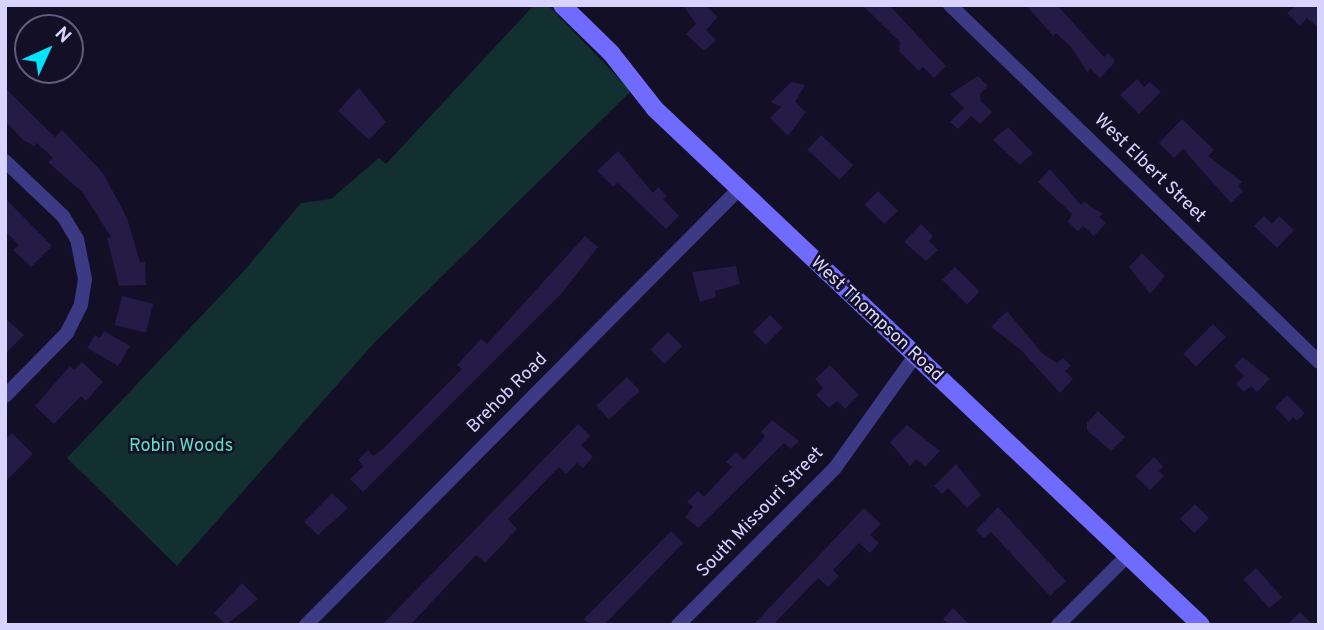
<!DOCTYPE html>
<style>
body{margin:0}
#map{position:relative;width:1324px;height:630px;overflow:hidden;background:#130f26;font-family:Overpass,sans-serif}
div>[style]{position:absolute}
.green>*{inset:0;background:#12302f}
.building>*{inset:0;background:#241b47;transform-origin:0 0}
.street>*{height:14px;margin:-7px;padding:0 7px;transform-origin:7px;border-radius:7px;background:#3d3a85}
.secondary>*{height:18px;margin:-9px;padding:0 9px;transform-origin:9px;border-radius:9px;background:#6f6bff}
span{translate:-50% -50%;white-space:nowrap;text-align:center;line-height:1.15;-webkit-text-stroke:5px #130f26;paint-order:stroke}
.street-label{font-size:18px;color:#d9d4ff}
.park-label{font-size:18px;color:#5fe0c0}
.frame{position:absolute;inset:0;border:7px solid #d9d4ff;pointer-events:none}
.north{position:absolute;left:14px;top:14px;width:70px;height:70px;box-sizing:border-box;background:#130f26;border:2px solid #625e7d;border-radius:50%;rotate:45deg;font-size:19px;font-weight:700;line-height:28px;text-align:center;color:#d9d4ff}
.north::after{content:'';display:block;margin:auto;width:24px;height:32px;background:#00e5ff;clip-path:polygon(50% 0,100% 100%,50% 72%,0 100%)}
</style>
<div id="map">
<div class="green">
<div style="clip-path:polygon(534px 5px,548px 5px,631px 91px,374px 343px,177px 566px,67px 458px,243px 272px,301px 203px,331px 199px,379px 158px,386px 164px)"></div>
</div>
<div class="building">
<div style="clip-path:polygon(683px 5px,705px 5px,718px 17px,706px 30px,716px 40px,704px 51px,686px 34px,696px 24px)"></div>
<div style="clip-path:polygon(862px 5px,889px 5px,946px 66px,934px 78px,923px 67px,919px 71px,899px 51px,900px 42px)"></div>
<div style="clip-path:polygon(1026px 5px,1057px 5px,1104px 57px,1108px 53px,1115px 60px,1112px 65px,1100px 78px,1090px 68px,1087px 72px,1072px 48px,1056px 33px,1053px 36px)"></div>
<div style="clip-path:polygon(1296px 5px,1319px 5px,1319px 29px,1307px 18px,1300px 26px,1287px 13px)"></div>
<div style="clip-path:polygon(978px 76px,988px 86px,980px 94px,981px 101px,992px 112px,980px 124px,971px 116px,958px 129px,950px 122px,964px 108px,950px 94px)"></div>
<div style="clip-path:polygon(1137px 79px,1144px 87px,1150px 82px,1161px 92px,1139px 114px,1120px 95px)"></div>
<div style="clip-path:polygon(791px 82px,805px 85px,795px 102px,806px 112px,788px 136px,770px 118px,781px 107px,771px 102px)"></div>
<div style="clip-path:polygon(5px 88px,55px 137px,62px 130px,103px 173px,127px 218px,140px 262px,145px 262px,146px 285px,119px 286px,107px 238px,111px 237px,83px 193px,48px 162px,53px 158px,37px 143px,34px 146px,23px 140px,5px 121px)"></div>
<div style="clip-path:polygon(359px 88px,386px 122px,369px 140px,338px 111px)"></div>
<div style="clip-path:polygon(1182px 119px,1214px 150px,1208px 156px,1242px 182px,1238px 186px,1243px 191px,1231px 203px,1183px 149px,1174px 158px,1159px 143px)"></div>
<div style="clip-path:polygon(1008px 127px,1033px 153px,1020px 165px,993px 140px)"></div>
<div style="left:821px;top:135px;width:44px;height:20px;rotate:43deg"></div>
<div style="clip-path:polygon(618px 151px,653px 193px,658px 187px,667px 196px,663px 199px,679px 216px,666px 229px,618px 183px,613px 187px,597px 171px)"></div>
<div style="clip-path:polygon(1050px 169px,1081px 205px,1084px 202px,1103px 214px,1099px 217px,1106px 223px,1094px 236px,1083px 226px,1078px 231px,1068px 222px,1072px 214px,1038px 182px)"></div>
<div style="left:878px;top:191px;width:28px;height:19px;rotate:45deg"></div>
<div style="clip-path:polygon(5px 198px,52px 246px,31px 267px,13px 250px,19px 245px,5px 231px)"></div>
<div style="clip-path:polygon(1264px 216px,1272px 224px,1279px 216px,1294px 230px,1277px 248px,1254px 226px)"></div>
<div style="clip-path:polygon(921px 224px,933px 236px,929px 241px,938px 250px,926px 261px,904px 242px)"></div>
<div style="clip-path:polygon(585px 236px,598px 247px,561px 294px,363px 492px,350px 479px,364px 466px,358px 460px,368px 450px,373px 456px,382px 450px,462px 369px,457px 365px,481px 339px,487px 344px)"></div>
<div style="clip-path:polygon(1142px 253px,1165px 276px,1150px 294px,1129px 267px)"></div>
<div style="clip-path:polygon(736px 266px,740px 284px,715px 291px,716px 297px,700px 302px,692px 272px)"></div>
<div style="left:955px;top:267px;width:35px;height:18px;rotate:45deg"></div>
<div style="left:122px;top:296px;width:32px;height:30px;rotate:14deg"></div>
<div style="clip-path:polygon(1007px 311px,1043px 354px,1057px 363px,1063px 358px,1071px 366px,1065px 371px,1073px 379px,1060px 393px,1020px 349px,991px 327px)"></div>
<div style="left:770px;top:315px;width:18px;height:24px;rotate:45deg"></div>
<div style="clip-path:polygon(5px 318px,24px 335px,5px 354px)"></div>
<div style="left:1213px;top:324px;width:18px;height:42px;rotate:45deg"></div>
<div style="clip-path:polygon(104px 331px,130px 346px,118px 366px,87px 348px,95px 335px,100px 338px)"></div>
<div style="left:668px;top:332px;width:20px;height:25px;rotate:45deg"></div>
<div style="clip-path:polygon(1243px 357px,1270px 379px,1257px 392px,1251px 386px,1244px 392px,1236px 384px,1244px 376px,1234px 366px)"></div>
<div style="clip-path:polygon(82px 362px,103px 382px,86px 401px,81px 396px,54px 424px,35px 406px,70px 366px,74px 370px)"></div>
<div style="clip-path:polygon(830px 365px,859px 395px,845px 409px,837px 401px,829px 408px,816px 395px,823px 388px,815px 379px)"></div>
<div style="left:627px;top:377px;width:19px;height:42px;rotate:47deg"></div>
<div style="clip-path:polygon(1287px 395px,1305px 413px,1297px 421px,1293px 417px,1289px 422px,1275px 407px)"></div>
<div style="clip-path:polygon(1098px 411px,1125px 437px,1111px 451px,1087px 430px,1087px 423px)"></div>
<div style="clip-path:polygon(772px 420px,799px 441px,791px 449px,784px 443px,698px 528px,685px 517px,693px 507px,687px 502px,698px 491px,704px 497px,732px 467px,726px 462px,736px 452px,744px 460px,765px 436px,761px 432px)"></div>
<div style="clip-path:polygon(578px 424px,590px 436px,581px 445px,593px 457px,583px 468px,577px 463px,566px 474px,559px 467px,508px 519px,517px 529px,485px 563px,476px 555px,410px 625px,382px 625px)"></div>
<div style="clip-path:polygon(907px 425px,940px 451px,925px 467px,916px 459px,910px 466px,890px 442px)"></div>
<div style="clip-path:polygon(12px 433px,33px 454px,5px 482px,5px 439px)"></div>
<div style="clip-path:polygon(1154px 457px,1163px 466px,1159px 471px,1164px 476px,1150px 490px,1135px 476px)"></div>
<div style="clip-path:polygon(956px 464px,981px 495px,967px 508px,948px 488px,942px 494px,934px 486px)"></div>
<div style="clip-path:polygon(332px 493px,348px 508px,318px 535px,304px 522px)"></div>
<div style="left:1195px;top:504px;width:20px;height:21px;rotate:45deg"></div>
<div style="clip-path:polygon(998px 507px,1066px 581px,1050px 596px,991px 532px,984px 538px,976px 530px)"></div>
<div style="clip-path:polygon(864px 508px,881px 524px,870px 535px,879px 543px,870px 553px,859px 543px,833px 570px,839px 576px,828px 587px,818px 578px,773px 625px,753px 625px)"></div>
<div style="clip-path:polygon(671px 531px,683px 543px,604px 625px,590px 625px,584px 619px)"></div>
<div style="left:1256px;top:568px;width:39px;height:17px;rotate:48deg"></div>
<div style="clip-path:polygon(242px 583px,258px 599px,226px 625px,214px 613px)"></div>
<div style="clip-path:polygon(953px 608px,970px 625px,949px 625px,943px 619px)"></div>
<div style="clip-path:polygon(1300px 612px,1313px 625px,1287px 625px)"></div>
</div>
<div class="street">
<div style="left:950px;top:5px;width:513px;rotate:44.05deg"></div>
<div style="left:5px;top:161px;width:80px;rotate:43.5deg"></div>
<div style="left:63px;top:216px;width:27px;rotate:59deg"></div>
<div style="left:77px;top:239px;width:41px;rotate:78.7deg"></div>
<div style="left:85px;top:279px;width:26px;rotate:99deg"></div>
<div style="left:81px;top:305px;width:31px;rotate:117deg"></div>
<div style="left:67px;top:333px;width:88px;rotate:134.5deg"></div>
<div style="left:306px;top:625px;width:613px;rotate:-45.2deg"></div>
<div style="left:678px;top:625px;width:222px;rotate:-45deg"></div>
<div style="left:835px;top:468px;width:138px;rotate:-54.5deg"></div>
<div style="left:1058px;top:625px;width:98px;rotate:-45deg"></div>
</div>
<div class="secondary">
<div style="left:562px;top:5px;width:69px;rotate:44.4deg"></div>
<div style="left:611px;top:53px;width:71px;rotate:51.8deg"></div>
<div style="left:655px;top:109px;width:751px;rotate:43.38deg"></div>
</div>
<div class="street-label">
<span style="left:1149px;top:169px;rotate:44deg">West Elbert Street</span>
<span style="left:876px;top:320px;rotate:43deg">West Thompson Road</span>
<span style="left:508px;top:394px;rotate:-45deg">Brehob Road</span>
<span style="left:761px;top:513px;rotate:-46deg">South Missouri Street</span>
</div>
<div class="park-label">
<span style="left:181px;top:447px">Robin Woods</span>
</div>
<div class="frame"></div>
<div class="north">N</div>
</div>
